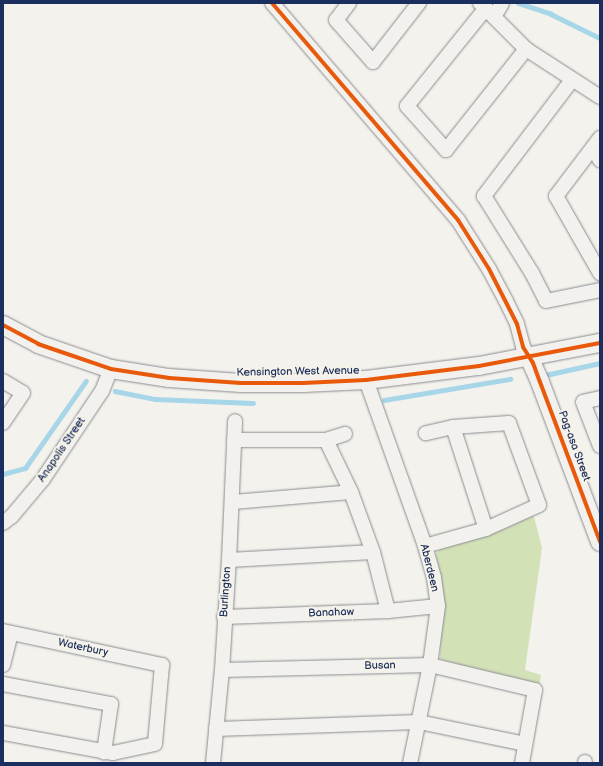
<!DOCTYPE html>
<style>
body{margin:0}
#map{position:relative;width:603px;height:766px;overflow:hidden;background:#f4f2ec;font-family:"Balsamiq Sans",sans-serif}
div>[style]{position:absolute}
.green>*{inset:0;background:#d3e1b7}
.stream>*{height:4.5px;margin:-2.25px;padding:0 2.25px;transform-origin:2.25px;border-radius:2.25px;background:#a7d6e8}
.roads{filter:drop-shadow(0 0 1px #898c92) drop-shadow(0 0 1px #898c92)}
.minor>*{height:14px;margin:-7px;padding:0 7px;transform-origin:7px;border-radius:7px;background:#f2f1ed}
.tertiary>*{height:18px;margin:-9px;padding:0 9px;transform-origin:9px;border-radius:9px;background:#f2f1ed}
.cycleway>*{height:4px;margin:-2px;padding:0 2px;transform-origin:2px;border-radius:2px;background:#e8590c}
span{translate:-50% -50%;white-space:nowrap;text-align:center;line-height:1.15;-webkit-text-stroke:4px #f7f3e8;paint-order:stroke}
.street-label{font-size:11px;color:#1b2f5e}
.frame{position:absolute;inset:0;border:4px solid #1b2f5e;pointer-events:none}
</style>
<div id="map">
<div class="green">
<div style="clip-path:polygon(533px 513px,542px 548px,525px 670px,541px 675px,539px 687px,440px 659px,442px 606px,441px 578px,436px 554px,441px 548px)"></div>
</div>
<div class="stream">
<div style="left:518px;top:3px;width:35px;rotate:18deg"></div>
<div style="left:551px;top:14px;width:55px;rotate:26.1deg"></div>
<div style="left:541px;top:376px;width:60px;rotate:-12.4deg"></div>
<div style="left:115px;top:391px;width:41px;rotate:11.3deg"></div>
<div style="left:155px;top:399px;width:98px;rotate:2.3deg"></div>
<div style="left:384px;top:400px;width:128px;rotate:-9.5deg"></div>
<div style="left:3px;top:474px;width:23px;rotate:-15deg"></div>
<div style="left:25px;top:468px;width:5px;rotate:-53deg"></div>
<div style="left:28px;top:464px;width:101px;rotate:-55.1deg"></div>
</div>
<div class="roads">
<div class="minor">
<div style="left:272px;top:3px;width:286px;rotate:49.4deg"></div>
<div style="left:458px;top:220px;width:58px;rotate:57.7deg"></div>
<div style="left:489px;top:269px;width:36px;rotate:62deg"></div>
<div style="left:506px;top:301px;width:25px;rotate:64deg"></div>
<div style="left:517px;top:324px;width:24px;rotate:75deg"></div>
<div style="left:523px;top:347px;width:12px;rotate:59deg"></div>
<div style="left:349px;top:3px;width:21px;rotate:127deg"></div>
<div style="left:336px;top:20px;width:56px;rotate:48.6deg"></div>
<div style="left:373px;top:62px;width:75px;rotate:-52.1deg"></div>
<div style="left:480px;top:3px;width:65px;rotate:45deg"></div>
<div style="left:526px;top:49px;width:88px;rotate:33deg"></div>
<div style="left:486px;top:8px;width:126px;rotate:128.9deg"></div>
<div style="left:407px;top:106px;width:59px;rotate:48.4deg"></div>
<div style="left:446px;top:150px;width:129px;rotate:-51.6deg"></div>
<div style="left:494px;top:17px;width:16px;rotate:-60deg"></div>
<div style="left:572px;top:80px;width:146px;rotate:127.2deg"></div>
<div style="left:484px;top:196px;width:91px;rotate:58.1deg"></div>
<div style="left:532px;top:273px;width:31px;rotate:63deg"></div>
<div style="left:546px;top:301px;width:55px;rotate:-11.5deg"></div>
<div style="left:600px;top:138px;width:73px;rotate:127.2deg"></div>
<div style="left:556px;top:196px;width:89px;rotate:60.3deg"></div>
<div style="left:593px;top:148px;width:14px;rotate:60deg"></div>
<div style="left:366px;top:380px;width:176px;rotate:70.4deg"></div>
<div style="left:425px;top:546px;width:33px;rotate:74deg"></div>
<div style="left:434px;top:578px;width:28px;rotate:82deg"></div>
<div style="left:438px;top:606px;width:60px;rotate:97.7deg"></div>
<div style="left:430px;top:665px;width:100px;rotate:101.5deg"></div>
<div style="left:3px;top:381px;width:23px;rotate:31deg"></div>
<div style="left:23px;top:393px;width:36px;rotate:124deg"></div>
<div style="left:600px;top:398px;width:17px;rotate:167deg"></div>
<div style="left:583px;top:402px;width:47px;rotate:68.9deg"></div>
<div style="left:453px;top:427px;width:107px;rotate:72.1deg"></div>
<div style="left:234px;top:440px;width:92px"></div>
<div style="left:326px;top:440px;width:20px;rotate:-18deg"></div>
<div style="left:326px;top:440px;width:58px;rotate:64.3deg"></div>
<div style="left:351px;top:492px;width:64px;rotate:69.9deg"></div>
<div style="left:373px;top:552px;width:61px;rotate:75.7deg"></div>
<div style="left:233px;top:502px;width:118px;rotate:-4.8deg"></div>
<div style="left:3px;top:523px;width:11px;rotate:-38deg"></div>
<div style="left:12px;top:516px;width:48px;rotate:-50deg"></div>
<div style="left:43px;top:479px;width:106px;rotate:-56.2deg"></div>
<div style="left:102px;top:391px;width:24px;rotate:-68deg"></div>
<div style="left:425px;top:546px;width:63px;rotate:-15.6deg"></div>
<div style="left:486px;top:529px;width:58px;rotate:-24.4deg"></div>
<div style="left:539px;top:505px;width:87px;rotate:-110.1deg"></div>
<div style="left:509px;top:423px;width:56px;rotate:175.9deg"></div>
<div style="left:453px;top:427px;width:28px;rotate:167deg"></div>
<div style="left:229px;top:560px;width:144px;rotate:-3.2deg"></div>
<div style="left:224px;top:617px;width:164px;rotate:-2.1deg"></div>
<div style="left:388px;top:611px;width:50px;rotate:-5.7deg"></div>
<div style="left:3px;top:631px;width:163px;rotate:12.1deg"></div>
<div style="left:162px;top:665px;width:79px;rotate:95.1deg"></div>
<div style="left:155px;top:744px;width:43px;rotate:167.9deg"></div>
<div style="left:113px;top:753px;width:112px;rotate:-169.7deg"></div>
<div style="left:3px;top:665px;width:33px;rotate:-76deg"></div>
<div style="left:222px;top:670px;width:208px;rotate:-1.4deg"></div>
<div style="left:430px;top:665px;width:108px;rotate:13.4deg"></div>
<div style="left:535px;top:690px;width:74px;rotate:100.1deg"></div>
<div style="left:3px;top:684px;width:110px;rotate:10.5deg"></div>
<div style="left:111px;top:704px;width:49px;rotate:98.3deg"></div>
<div style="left:216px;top:729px;width:203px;rotate:-2deg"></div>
<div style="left:419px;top:722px;width:108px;rotate:11.7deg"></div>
<div style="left:213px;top:763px;width:93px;rotate:-84.5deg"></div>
<div style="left:222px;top:670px;width:110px;rotate:-86.4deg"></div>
<div style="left:229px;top:560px;width:139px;rotate:-87.5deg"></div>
<div style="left:585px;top:763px;width:1px;rotate:-90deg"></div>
</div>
<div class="tertiary">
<div style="left:3px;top:325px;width:40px;rotate:28deg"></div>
<div style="left:38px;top:344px;width:77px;rotate:18.9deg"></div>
<div style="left:111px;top:369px;width:59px;rotate:8.8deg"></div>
<div style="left:169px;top:378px;width:72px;rotate:4deg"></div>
<div style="left:241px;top:383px;width:62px"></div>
<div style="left:303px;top:383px;width:63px;rotate:-2.7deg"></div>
<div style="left:366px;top:380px;width:114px;rotate:-7.1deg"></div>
<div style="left:479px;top:366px;width:123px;rotate:-10.8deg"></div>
<div style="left:529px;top:357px;width:27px;rotate:66deg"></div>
<div style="left:540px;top:382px;width:171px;rotate:69.4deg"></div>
</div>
</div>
<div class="cycleway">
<div style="left:272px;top:3px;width:286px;rotate:49.4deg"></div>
<div style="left:458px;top:220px;width:58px;rotate:57.7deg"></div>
<div style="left:489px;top:269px;width:62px;rotate:63deg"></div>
<div style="left:517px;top:324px;width:24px;rotate:75deg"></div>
<div style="left:523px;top:347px;width:19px;rotate:58deg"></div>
<div style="left:533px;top:363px;width:20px;rotate:70deg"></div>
<div style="left:540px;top:382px;width:171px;rotate:69.4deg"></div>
<div style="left:3px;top:325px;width:40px;rotate:28deg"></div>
<div style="left:38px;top:344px;width:77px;rotate:18.9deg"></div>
<div style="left:111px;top:369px;width:59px;rotate:8.8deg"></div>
<div style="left:169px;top:378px;width:72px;rotate:4deg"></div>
<div style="left:241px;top:383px;width:62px"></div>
<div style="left:303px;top:383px;width:63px;rotate:-2.7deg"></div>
<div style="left:366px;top:380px;width:114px;rotate:-7.1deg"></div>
<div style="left:479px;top:366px;width:123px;rotate:-10.8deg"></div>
</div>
<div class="street-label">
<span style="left:298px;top:372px;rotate:-1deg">Kensington West Avenue</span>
<span style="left:574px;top:446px;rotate:70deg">Pag-asa Street</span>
<span style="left:62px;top:450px;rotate:-56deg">Anapolis Street</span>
<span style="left:429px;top:568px;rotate:76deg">Aberdeen</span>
<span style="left:226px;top:592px;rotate:-86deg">Burlington</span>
<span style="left:331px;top:613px;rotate:-2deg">Banahaw</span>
<span style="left:83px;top:648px;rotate:12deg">Waterbury</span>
<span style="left:380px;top:666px;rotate:-1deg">Busan</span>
</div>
<div class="frame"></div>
</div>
